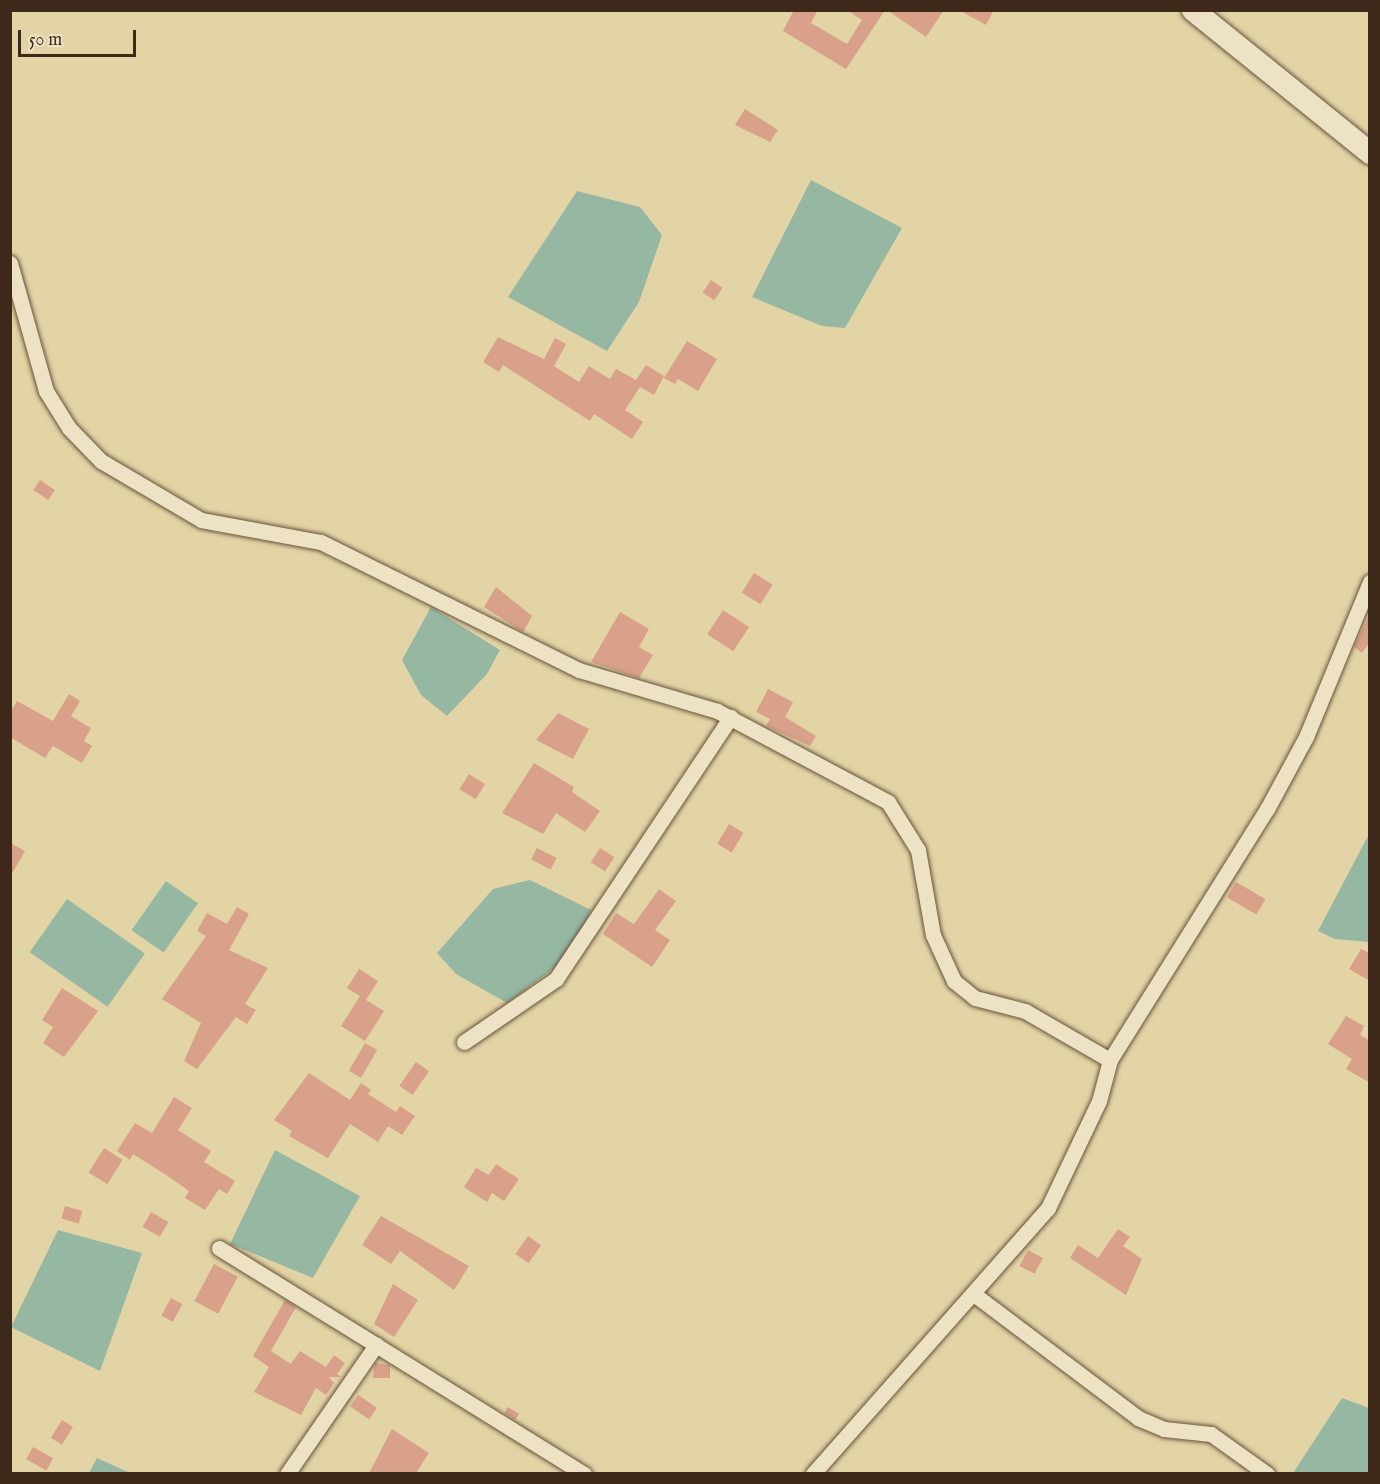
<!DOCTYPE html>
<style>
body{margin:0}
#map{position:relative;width:1380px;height:1484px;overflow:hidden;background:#e3d4a5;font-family:"IM FELL English",serif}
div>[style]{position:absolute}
.water>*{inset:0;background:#96b8a3;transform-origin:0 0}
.building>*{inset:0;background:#d9a18a;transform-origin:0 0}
.roads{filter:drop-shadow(0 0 2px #67533c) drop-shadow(0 0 2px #67533c)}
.minor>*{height:15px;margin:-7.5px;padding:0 7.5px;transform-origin:7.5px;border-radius:7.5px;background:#ede3c4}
.secondary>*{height:22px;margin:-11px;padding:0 11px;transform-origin:11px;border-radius:11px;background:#ede3c4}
span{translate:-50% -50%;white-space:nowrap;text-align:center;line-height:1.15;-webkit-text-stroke:4.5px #ede3c4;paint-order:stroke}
.frame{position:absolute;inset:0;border:12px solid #3e2819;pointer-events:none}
.scale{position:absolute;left:18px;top:30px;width:118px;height:27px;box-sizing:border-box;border:3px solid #3e2819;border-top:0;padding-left:8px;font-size:18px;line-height:21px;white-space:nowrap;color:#3e2819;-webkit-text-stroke:4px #ede3c4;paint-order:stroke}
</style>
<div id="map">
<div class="water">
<div style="clip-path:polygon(811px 180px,902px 228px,845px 328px,822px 326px,752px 297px)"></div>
<div style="clip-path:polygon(577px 191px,640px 207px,662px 235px,639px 302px,607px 351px,508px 297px)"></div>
<div style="clip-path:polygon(431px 607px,500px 650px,487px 674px,447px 716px,421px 695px,402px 660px)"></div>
<div style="clip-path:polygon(1369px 834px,1369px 942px,1335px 939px,1318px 931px)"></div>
<div style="clip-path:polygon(530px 880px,591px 910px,572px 955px,507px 1003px,456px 974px,437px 953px,493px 889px)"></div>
<div style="left:166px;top:881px;width:39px;height:60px;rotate:35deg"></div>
<div style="left:67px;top:899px;width:95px;height:65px;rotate:35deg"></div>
<div style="clip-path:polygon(275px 1150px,360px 1196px,313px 1278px,230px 1244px)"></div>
<div style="clip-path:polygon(58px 1230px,142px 1253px,100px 1371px,11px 1327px)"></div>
<div style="clip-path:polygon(1342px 1398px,1369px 1408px,1369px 1473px,1293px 1473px)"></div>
<div style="clip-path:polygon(97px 1458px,130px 1473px,89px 1473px)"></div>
</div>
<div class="building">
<div style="clip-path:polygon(794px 10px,818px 10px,811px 23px,847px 44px,862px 20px,847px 10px,885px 10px,846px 69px,783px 31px)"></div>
<div style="clip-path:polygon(887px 10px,944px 10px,926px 37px)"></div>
<div style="clip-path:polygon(959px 10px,994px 10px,986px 25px)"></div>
<div style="clip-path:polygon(745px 109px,778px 130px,770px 142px,735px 125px)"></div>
<div style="left:711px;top:280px;width:14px;height:15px;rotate:34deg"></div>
<div style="clip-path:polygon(498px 337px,544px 359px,555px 338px,566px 344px,554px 366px,579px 382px,589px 366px,610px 379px,616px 369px,636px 380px,646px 365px,664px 376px,654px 395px,640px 387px,625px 410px,643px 422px,632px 439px,594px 414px,590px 421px,503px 365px,499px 372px,483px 362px)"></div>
<div style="clip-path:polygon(687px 341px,717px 359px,698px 391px,678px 379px,675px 384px,664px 378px)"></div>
<div style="left:40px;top:480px;width:18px;height:12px;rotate:34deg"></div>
<div style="left:754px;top:573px;width:22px;height:23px;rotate:32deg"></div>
<div style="clip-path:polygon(496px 587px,532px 616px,523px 632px,484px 607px)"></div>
<div style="left:723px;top:610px;width:31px;height:29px;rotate:33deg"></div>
<div style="clip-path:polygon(620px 612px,649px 629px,639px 647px,653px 655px,639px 678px,591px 662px)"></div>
<div style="clip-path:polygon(1370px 614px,1370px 642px,1362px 653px,1354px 647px)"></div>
<div style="clip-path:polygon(768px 689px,793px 702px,785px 717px,816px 736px,810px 746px,766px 726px,770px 719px,756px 712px)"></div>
<div style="clip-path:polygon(69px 694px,80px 701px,71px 716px,91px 728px,84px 741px,92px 746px,82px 763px,53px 746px,45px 758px,10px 737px,10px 713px,17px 701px,53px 721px)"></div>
<div style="clip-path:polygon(558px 713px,589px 729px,573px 759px,536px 740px)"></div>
<div style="clip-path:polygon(534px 763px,574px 787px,572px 792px,600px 811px,585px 832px,556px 813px,543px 834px,502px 813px)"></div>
<div style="left:469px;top:774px;width:19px;height:18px;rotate:32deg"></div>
<div style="left:729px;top:824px;width:17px;height:23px;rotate:31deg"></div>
<div style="clip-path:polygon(10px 843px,25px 851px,10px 877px)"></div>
<div style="left:537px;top:848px;width:22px;height:13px;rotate:27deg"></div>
<div style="left:600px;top:848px;width:17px;height:17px;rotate:33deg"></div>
<div style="left:1236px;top:882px;width:34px;height:18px;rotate:30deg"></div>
<div style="clip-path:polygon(659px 889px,676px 901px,655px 930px,670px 940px,652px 967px,603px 934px,616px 913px,634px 924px)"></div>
<div style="clip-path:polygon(237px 907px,249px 914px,229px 950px,268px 968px,245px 1004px,256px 1010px,247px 1024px,236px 1017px,197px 1069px,184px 1061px,201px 1023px,162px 999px,206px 936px,197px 931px,207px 913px,227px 924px)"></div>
<div style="clip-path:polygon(1361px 949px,1370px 953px,1370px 981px,1349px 969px)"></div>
<div style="clip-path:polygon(359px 969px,378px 981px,366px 1000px,384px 1011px,365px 1041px,341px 1026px,360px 996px,347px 988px)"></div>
<div style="clip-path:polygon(62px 988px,98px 1011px,64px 1057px,43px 1043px,53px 1027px,42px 1020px)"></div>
<div style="clip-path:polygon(1346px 1016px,1364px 1026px,1360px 1035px,1370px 1041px,1370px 1083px,1346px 1069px,1352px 1059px,1328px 1044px)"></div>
<div style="left:365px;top:1043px;width:14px;height:32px;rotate:30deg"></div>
<div style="left:416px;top:1062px;width:16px;height:29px;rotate:35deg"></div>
<div style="clip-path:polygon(309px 1073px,350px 1100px,361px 1083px,371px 1090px,368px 1094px,396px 1112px,400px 1106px,415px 1116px,402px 1135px,388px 1126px,378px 1142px,350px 1124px,328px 1158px,289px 1136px,292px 1131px,274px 1120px)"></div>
<div style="clip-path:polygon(174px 1097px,192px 1108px,178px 1130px,211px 1151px,204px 1162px,235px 1181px,227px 1194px,219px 1189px,205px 1210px,185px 1198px,189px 1191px,166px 1175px,133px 1154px,130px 1160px,117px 1151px,135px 1123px,152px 1133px)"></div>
<div style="left:104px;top:1148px;width:22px;height:29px;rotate:32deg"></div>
<div style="clip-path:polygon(496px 1164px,519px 1179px,504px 1201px,492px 1193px,487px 1202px,464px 1187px,476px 1168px,489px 1175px)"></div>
<div style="left:65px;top:1206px;width:18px;height:13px;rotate:16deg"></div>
<div style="left:151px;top:1212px;width:20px;height:17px;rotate:30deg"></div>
<div style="clip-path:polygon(381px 1216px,469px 1266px,454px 1290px,400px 1251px,391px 1264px,362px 1245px)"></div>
<div style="clip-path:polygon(1118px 1229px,1130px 1237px,1123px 1246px,1142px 1259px,1126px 1295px,1070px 1258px,1078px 1245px,1098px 1258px)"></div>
<div style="left:528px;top:1236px;width:16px;height:22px;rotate:35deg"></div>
<div style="left:1028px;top:1250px;width:17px;height:18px;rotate:28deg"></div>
<div style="left:214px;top:1264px;width:27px;height:42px;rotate:28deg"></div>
<div style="clip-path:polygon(393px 1284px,418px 1300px,394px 1337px,374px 1324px)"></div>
<div style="left:171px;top:1298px;width:13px;height:20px;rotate:29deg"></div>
<div style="clip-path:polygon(285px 1300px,296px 1307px,271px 1351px,291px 1364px,300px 1351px,326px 1367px,334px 1355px,345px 1363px,337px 1374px,341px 1377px,329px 1377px,334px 1383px,326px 1395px,316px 1388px,301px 1415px,254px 1392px,269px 1367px,253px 1356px)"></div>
<div style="clip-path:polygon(375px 1363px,390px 1365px,390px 1378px,373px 1378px)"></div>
<div style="left:358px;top:1395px;width:23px;height:14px;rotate:34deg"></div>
<div style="left:508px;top:1407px;width:13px;height:7px;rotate:32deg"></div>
<div style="left:62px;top:1420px;width:13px;height:21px;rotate:32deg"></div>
<div style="clip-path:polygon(392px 1429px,429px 1453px,416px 1473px,369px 1473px)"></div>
<div style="left:33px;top:1447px;width:23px;height:14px;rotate:29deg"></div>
</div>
<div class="roads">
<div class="minor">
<div style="left:10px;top:263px;width:133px;rotate:74.3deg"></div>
<div style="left:46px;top:391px;width:44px;rotate:58.1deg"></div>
<div style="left:69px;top:428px;width:46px;rotate:45.9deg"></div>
<div style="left:101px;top:461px;width:116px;rotate:30.5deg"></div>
<div style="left:201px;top:520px;width:122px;rotate:10.4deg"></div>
<div style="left:321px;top:542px;width:288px;rotate:26.4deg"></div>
<div style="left:579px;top:670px;width:144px;rotate:16.5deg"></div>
<div style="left:717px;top:711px;width:194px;rotate:28deg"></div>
<div style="left:888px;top:802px;width:57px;rotate:58deg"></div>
<div style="left:918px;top:850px;width:86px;rotate:80deg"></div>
<div style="left:933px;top:935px;width:51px;rotate:65.5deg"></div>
<div style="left:954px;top:981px;width:27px;rotate:39deg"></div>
<div style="left:975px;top:998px;width:52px;rotate:14.6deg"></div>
<div style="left:1025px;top:1011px;width:98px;rotate:30deg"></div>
<div style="left:1110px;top:1060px;width:42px;rotate:105deg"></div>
<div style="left:1099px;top:1101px;width:119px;rotate:115.5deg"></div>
<div style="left:1048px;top:1208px;width:355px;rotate:131.5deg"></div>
<div style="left:464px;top:1042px;width:112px;rotate:-34.4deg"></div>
<div style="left:556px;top:979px;width:315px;rotate:-56.3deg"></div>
<div style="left:1110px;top:1060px;width:296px;rotate:-58deg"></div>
<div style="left:1267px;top:809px;width:82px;rotate:-61.6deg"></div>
<div style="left:1306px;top:737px;width:168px;rotate:-67.6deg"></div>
<div style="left:219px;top:1248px;width:185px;rotate:31.7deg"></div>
<div style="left:975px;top:1295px;width:204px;rotate:37deg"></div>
<div style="left:1138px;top:1418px;width:28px;rotate:23deg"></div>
<div style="left:1164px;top:1429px;width:47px;rotate:6.1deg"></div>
<div style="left:1211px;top:1434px;width:69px;rotate:35.5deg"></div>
<div style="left:287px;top:1474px;width:157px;rotate:-55.4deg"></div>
<div style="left:376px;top:1345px;width:245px;rotate:31.8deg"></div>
</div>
<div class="secondary">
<div style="left:1193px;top:10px;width:228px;rotate:38.9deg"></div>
</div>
</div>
<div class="frame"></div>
<div class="scale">50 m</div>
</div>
